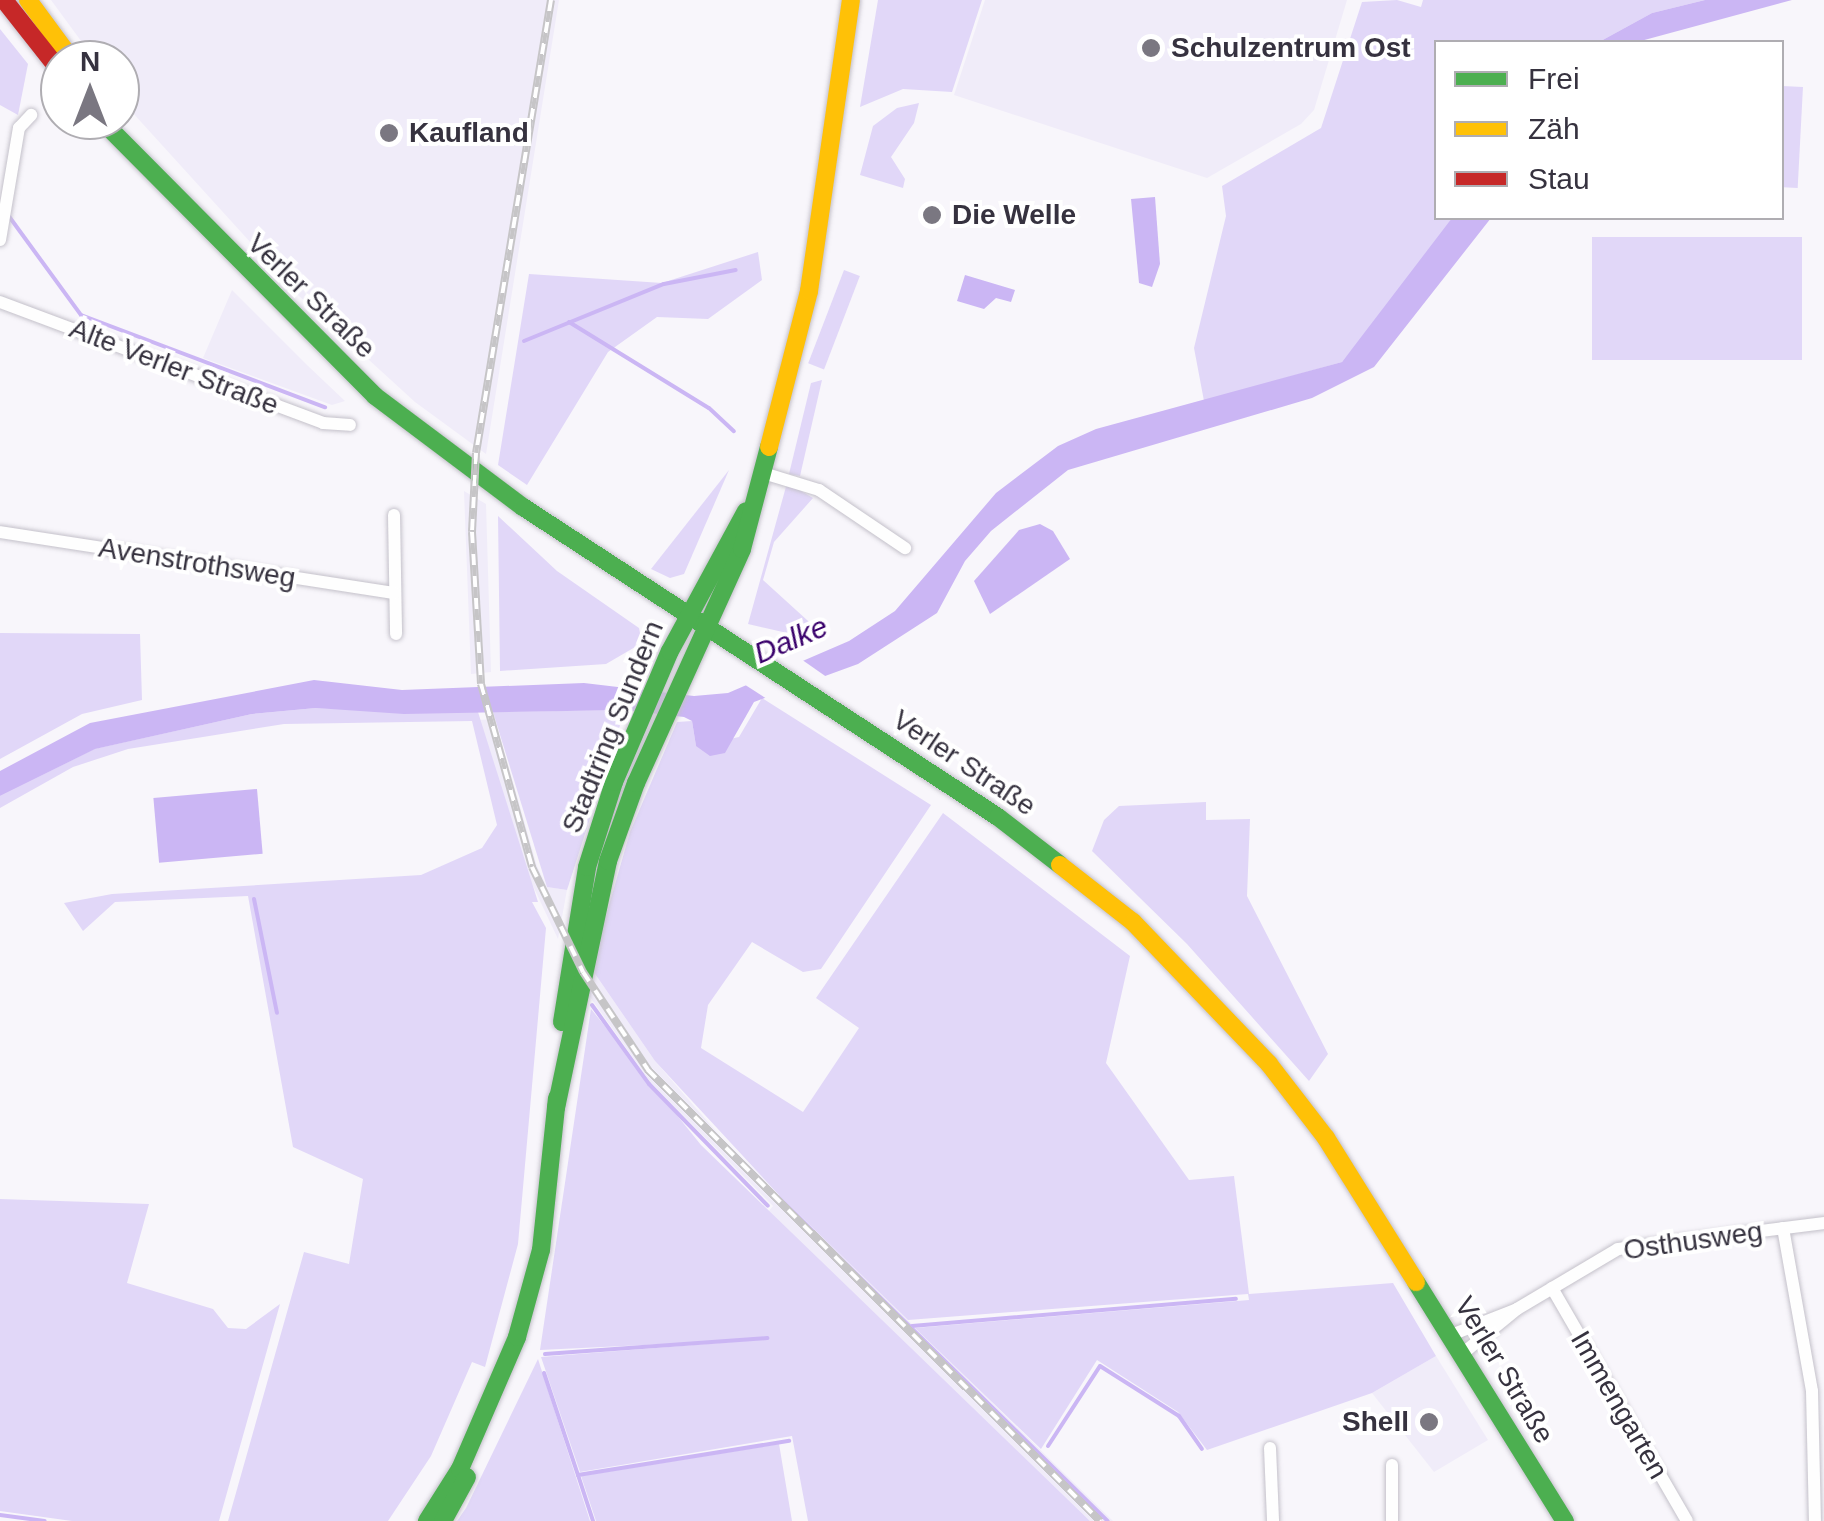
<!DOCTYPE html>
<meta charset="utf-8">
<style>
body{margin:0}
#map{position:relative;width:1824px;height:1521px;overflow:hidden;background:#f8f6fb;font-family:Helvetica,sans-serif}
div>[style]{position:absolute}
.built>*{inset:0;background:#f0ecf9}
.green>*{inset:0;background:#e1d7f8;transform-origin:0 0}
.water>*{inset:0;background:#cbb6f4;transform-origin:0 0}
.pier>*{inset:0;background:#f8f6fb}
.stream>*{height:4px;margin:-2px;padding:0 2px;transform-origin:2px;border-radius:2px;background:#cbb6f4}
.roads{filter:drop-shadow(0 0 2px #c4c1ca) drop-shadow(0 0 2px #c4c1ca)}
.street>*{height:12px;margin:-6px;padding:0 6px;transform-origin:6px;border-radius:6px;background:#fefefe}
.fast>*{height:18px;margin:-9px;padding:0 9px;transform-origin:9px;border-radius:9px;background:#4caf50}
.slow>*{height:18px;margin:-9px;padding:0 9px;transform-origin:9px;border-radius:9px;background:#ffc107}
.jam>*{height:18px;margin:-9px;padding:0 9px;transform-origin:9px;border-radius:9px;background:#c62828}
.rail>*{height:8px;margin-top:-4px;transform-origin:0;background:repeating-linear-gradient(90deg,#fff 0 11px,#c6c5c7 0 22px);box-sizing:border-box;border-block:2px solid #c6c5c7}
.dots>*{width:28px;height:28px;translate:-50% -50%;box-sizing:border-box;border:5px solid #fff;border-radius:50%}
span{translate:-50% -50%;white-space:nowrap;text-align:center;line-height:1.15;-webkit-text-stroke:8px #fff;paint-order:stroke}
.poi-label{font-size:28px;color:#36323f;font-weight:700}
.left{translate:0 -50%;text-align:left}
.right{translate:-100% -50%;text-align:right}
.street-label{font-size:28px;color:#36323f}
.water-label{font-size:30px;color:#39006b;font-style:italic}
.legend{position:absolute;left:1434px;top:40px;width:350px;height:180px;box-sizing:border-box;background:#fff;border:2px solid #afadb2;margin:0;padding:12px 18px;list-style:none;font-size:30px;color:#36323f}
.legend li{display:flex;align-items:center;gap:20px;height:50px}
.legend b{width:50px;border:2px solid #afadb2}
.north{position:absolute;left:40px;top:40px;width:100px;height:100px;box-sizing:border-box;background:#fff;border:2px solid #afadb2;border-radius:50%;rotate:0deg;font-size:28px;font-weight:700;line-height:40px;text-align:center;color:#36323f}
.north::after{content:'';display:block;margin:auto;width:35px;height:45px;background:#7a7781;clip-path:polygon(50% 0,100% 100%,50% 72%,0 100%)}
</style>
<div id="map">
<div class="built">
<div style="clip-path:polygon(51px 0,559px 0,486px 454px,415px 402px,299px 296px,132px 112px,120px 95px,120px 60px,95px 60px)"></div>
<div style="clip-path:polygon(985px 0,1347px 0,1314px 110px,1301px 124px,1207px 178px,954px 95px)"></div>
<div style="clip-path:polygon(232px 290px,307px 365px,345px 401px,332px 405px,203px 358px)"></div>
<div style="clip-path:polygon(464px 491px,486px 504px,491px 672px,471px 674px)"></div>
<div style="clip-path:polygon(495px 719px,537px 866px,547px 887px,567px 890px,558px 939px,525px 869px,479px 720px)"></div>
<div style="clip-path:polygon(591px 968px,655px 1061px,721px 1137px,1113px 1521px,1090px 1521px,768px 1212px,773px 1206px,651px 1083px,585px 990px)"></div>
<div style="clip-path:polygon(1436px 1356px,1488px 1440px,1434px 1472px,1372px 1393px)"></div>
</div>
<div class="green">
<div style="clip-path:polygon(878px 0,982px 0,952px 92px,903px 89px,860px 107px)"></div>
<div style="clip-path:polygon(1397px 0,1421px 7px,1423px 0,1705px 0,1652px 13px,1599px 42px,1436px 42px,1436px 218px,1452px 218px,1431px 253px,1342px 362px,1204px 401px,1194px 348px,1226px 216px,1222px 186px,1321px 128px,1362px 2px)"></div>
<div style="clip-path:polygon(0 29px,28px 64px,18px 115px,0 105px)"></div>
<div style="left:1782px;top:86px;width:21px;height:101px;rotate:3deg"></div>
<div style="clip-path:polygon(919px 103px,914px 123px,891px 157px,905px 179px,903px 188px,860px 175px,873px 126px,897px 108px)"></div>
<div style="left:1592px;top:237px;width:210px;height:123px"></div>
<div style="clip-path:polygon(758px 252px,762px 280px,708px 319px,657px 317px,608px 352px,527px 485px,498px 465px,529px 274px,662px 283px)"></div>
<div style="left:844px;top:270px;width:17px;height:100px;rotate:21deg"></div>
<div style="clip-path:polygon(822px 380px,800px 476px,789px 474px,811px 383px)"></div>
<div style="clip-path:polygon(729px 470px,684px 574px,670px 578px,651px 569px)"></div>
<div style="clip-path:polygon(787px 483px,813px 498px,774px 542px,763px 580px,818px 630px,796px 635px,748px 624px)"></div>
<div style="clip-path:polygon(498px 516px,557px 571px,639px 628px,642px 643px,606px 664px,500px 671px)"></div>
<div style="clip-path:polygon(0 633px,140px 634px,142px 700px,82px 714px,0 759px)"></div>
<div style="clip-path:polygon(762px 698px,931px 805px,821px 969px,803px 972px,752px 942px,708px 1005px,701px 1048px,803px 1112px,859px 1028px,816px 998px,943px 813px,1130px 956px,1106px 1063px,1189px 1180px,1234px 1176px,1249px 1294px,1393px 1283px,1436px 1356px,1372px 1393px,1207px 1450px,1178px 1412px,1097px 1360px,1041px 1449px,915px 1328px,1249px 1300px,1248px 1294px,908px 1320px,779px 1195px,655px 1061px,591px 968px,630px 832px,677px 722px,692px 721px,696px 746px,739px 737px)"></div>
<div style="clip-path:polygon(316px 708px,478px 712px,538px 902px,532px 902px,546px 928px,518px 1244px,485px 1367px,472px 1362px,431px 1456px,388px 1521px,228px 1521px,304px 1252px,349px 1264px,363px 1179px,293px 1147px,248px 896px,115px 902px,83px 931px,64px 903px,112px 894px,421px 875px,482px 848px,497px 825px,472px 721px,284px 724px,128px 749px,73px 767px,0 808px,0 796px,94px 749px,252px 714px)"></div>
<div style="clip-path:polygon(625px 710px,567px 890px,547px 887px,493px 712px)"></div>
<div style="clip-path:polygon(1206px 802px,1206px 820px,1250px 819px,1247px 896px,1328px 1054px,1309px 1081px,1187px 944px,1092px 851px,1104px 820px,1119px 806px)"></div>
<div style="clip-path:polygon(591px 1009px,701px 1145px,1090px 1521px,808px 1521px,792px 1436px,580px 1472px,541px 1357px,769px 1339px,540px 1350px)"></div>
<div style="clip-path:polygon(0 1199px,149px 1204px,127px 1283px,213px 1309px,228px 1328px,246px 1329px,280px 1304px,219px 1521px,72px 1521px,0 1511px)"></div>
<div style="clip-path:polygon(538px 1359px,590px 1521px,457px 1521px,466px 1508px)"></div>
<div style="clip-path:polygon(779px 1444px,792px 1521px,596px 1521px,581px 1476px)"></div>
</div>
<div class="water">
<div style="clip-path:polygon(1705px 0,1792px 0,1637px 42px,1599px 42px,1652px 13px)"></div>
<div style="clip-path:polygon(1155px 197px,1160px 264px,1152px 287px,1139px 283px,1131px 199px)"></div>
<div style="clip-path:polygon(1452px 218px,1491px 218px,1374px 367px,1312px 398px,1068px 470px,991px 531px,965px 561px,937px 613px,858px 664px,754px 702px,725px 753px,710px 756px,696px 746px,692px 721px,684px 717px,625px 710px,404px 714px,316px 708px,252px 714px,95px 749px,0 796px,0 771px,90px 723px,314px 680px,402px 690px,584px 683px,694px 696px,728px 693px,849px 641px,895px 611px,996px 493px,1058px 446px,1096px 429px,1342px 362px)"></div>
<div style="clip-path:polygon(965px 275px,1015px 290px,1011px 302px,996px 298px,984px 309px,957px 301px)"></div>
<div style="clip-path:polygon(1040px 524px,1053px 531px,1070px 559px,990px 614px,974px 581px,1019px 530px)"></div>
<div style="left:257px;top:789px;width:65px;height:104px;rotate:85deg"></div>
</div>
<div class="pier">
<div style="clip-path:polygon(798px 657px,831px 680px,770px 701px,736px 679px)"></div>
</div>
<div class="stream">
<div style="left:8px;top:215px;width:124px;rotate:53.9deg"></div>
<div style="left:81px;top:315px;width:261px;rotate:20.7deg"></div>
<div style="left:569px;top:322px;width:164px;rotate:31.6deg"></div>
<div style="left:709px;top:408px;width:34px;rotate:43deg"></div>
<div style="left:524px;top:341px;width:151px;rotate:-22.2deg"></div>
<div style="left:664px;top:284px;width:73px;rotate:-11deg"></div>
<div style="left:254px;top:899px;width:116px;rotate:78.6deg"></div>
<div style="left:592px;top:1005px;width:97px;rotate:54.2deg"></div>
<div style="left:649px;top:1084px;width:170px;rotate:45.7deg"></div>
<div style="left:778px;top:1197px;width:462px;rotate:44.5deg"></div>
<div style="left:912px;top:1326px;width:325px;rotate:-4.8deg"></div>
<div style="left:545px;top:1354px;width:223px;rotate:-4.1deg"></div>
<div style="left:544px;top:1373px;width:108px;rotate:71.6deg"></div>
<div style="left:578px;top:1475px;width:214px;rotate:-9.2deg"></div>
<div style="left:1048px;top:1446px;width:95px;rotate:-57deg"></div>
<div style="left:1100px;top:1366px;width:93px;rotate:32.3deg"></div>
<div style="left:1179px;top:1416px;width:40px;rotate:55.1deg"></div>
<div style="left:578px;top:1475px;width:48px;rotate:71.9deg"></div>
<div style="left:0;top:1515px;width:45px;rotate:7.6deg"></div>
</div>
<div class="roads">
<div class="street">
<div style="left:0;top:240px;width:114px;rotate:-80.4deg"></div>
<div style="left:19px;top:128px;width:18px;rotate:-47deg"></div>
<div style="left:0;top:302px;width:345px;rotate:20.5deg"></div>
<div style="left:323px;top:423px;width:27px;rotate:4deg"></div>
<div style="left:760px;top:472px;width:62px;rotate:17deg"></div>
<div style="left:819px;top:490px;width:104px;rotate:34deg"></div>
<div style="left:394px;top:515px;width:119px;rotate:89deg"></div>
<div style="left:0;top:532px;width:399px;rotate:8.8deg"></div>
<div style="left:1783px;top:1228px;width:166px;rotate:79.9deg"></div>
<div style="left:1812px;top:1391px;width:130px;rotate:88.7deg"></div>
<div style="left:1552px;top:1288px;width:269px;rotate:59.9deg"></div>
<div style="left:1451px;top:1335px;width:69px;rotate:-21.3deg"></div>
<div style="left:1462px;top:1354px;width:71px;rotate:-39.3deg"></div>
<div style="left:1517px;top:1309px;width:117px;rotate:-30.7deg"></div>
<div style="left:1618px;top:1249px;width:208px;rotate:-7.2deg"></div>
<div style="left:1270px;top:1448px;width:73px;rotate:87.6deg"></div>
<div style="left:1392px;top:1521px;width:56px;rotate:-90deg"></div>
</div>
<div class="fast">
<div style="left:101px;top:120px;width:389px;rotate:45.2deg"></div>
<div style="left:375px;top:396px;width:185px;rotate:36.9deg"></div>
<div style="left:523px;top:507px;width:567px;rotate:33.13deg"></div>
<div style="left:998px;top:817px;width:78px;rotate:37.7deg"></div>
<div style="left:562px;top:1022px;width:157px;rotate:-80.8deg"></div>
<div style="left:587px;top:867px;width:89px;rotate:-72.4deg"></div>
<div style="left:614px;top:782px;width:142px;rotate:-66.9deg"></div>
<div style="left:670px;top:651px;width:159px;rotate:-61.5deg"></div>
<div style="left:556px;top:1108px;width:252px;rotate:-78.1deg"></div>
<div style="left:608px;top:861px;width:83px;rotate:-70.3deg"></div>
<div style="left:636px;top:783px;width:257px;rotate:-65.6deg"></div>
<div style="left:742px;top:549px;width:106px;rotate:-75.2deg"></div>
<div style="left:1416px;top:1282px;width:282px;rotate:58.1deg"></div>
<div style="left:427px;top:1521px;width:62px;rotate:-57.6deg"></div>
<div style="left:460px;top:1469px;width:144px;rotate:-66.6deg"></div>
<div style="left:517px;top:1337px;width:90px;rotate:-74.6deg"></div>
<div style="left:541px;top:1250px;width:153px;rotate:-84deg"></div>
<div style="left:443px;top:1521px;width:50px;rotate:-61.4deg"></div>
</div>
<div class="slow">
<div style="left:28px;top:0;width:74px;rotate:53.7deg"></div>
<div style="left:769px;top:447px;width:161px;rotate:-75.6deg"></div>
<div style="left:809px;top:291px;width:294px;rotate:-81.8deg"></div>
<div style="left:1060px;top:865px;width:93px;rotate:38deg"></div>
<div style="left:1133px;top:922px;width:197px;rotate:46.2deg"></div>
<div style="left:1269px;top:1064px;width:93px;rotate:52.4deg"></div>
<div style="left:1326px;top:1138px;width:170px;rotate:58deg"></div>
</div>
<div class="jam">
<div style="left:4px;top:0;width:90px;rotate:51.7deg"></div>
</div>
</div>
<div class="rail">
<div style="left:551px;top:0;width:459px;rotate:99.4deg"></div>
<div style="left:476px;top:453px;width:79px;rotate:92.9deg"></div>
<div style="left:472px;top:532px;width:152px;rotate:86.6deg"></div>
<div style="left:481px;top:684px;width:190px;rotate:74.4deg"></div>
<div style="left:532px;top:867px;width:117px;rotate:64.1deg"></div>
<div style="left:583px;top:972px;width:118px;rotate:56.4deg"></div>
<div style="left:648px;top:1070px;width:639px;rotate:44.94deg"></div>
</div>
<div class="dots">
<div style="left:1151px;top:48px;background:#7a7781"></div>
<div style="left:389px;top:133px;background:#7a7781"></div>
<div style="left:932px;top:215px;background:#7a7781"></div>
<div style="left:1429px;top:1422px;background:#7a7781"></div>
</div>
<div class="poi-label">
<span class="left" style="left:1171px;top:48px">Schulzentrum Ost</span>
<span class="left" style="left:409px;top:133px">Kaufland</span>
<span class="left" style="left:952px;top:215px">Die Welle</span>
<span class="right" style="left:1409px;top:1422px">Shell</span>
</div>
<div class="street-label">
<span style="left:311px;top:296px;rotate:44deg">Verler Straße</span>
<span style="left:174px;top:367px;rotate:21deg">Alte Verler Straße</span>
<span style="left:197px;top:563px;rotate:9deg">Avenstrothsweg</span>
<span style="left:613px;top:727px;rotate:-68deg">Stadtring Sundern</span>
<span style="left:964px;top:763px;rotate:34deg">Verler Straße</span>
<span style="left:1693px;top:1241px;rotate:-8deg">Osthusweg</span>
<span style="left:1504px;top:1370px;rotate:59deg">Verler Straße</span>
<span style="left:1619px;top:1405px;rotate:60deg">Immengarten</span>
</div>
<div class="water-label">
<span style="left:791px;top:640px;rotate:-23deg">Dalke</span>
</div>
<ul class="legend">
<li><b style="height:12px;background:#4caf50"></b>Frei</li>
<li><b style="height:12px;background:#ffc107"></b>Zäh</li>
<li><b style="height:12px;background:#c62828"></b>Stau</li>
</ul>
<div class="north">N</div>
</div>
